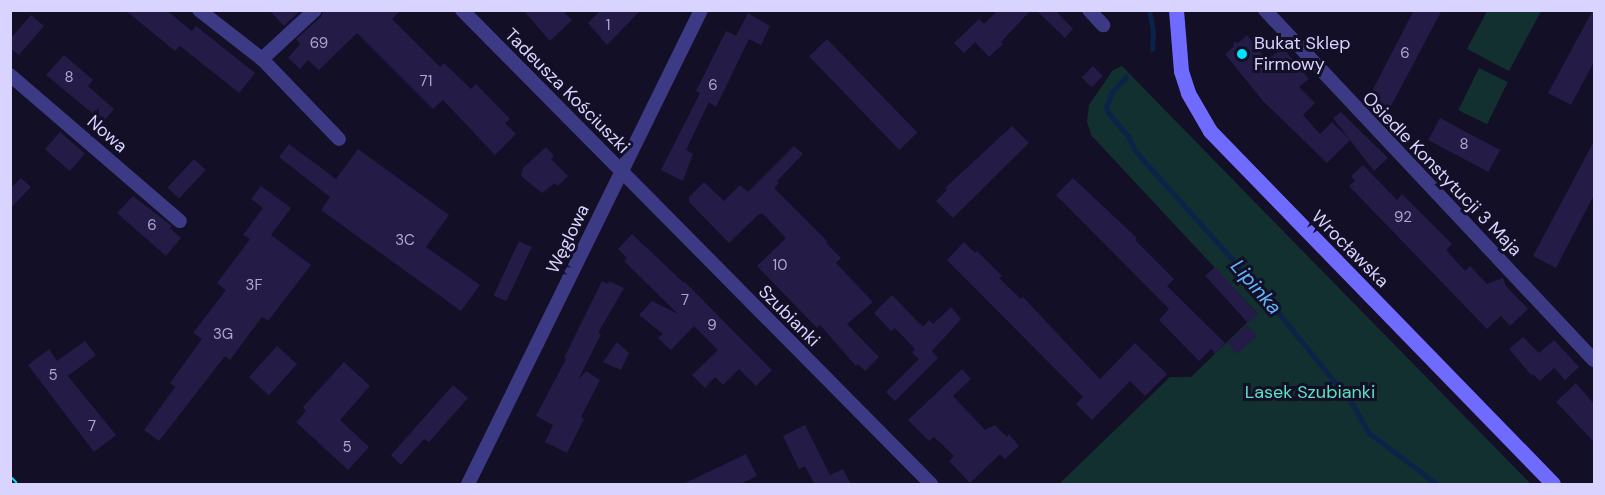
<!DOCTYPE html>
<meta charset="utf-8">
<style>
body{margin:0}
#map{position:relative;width:1605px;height:495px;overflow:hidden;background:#130f26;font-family:"DM Sans",sans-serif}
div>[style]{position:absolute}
.green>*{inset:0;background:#12302f;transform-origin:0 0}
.stream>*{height:5px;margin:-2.5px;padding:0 2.5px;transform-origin:2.5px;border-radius:2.5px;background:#0c2248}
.building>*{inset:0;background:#241b47;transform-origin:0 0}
.street>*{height:14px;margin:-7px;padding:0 7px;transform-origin:7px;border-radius:7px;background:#3d3a85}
.secondary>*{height:15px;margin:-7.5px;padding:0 7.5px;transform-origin:7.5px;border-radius:7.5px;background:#6f6bff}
.rail>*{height:7px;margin-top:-3.5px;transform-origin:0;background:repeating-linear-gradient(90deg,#130f26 0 14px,#00e5ff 0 28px);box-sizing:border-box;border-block:2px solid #00e5ff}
.dots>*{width:16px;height:16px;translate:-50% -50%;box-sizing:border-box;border:3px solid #130f26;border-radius:50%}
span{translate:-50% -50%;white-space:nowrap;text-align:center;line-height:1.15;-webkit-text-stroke:6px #130f26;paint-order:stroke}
.number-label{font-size:15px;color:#aca6d1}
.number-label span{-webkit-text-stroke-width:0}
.poi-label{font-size:18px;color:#d9d4ff}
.left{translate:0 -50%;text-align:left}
.street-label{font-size:18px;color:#d9d4ff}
.park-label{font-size:18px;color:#5fe0c0}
.water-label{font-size:20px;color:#62b6ff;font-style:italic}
.frame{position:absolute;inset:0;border:12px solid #d9d4ff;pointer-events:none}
</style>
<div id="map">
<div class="green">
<div style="clip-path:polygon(1487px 11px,1541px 11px,1509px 71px,1467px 49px)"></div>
<div style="clip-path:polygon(1122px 66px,1286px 234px,1531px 484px,1059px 484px,1170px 377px,1191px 377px,1257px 313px,1091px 135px,1087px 121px,1089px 105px,1113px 70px)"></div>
<div style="left:1479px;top:68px;width:32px;height:47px;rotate:26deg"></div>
</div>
<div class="stream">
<div style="left:1149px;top:10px;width:21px;rotate:79deg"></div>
<div style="left:1153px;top:31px;width:18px;rotate:93deg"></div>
<div style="left:1126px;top:77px;width:21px;rotate:133deg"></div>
<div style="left:1112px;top:92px;width:16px;rotate:112deg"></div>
<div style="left:1106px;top:107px;width:8px;rotate:67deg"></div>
<div style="left:1109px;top:114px;width:29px;rotate:49deg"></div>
<div style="left:1128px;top:136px;width:18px;rotate:63deg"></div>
<div style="left:1136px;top:152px;width:183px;rotate:48.1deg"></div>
<div style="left:1258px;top:288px;width:147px;rotate:50.8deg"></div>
<div style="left:1351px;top:402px;width:36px;rotate:60deg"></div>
<div style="left:1369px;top:433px;width:85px;rotate:36.9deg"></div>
</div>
<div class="building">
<div style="clip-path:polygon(125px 10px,166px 10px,192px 31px,196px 26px,255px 73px,239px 93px,180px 46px,175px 51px)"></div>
<div style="clip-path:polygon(269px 10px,301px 10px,284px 26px)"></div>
<div style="clip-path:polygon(324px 10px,401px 10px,392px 19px,440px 67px,444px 63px,471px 89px,476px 84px,510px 119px,505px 123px,516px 134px,495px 155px,443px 100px,433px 109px,357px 33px,319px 70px,308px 60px,300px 69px,288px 58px,300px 44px,296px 39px,321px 17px)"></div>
<div style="clip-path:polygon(523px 10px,562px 10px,572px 20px,550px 41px)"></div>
<div style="clip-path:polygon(601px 10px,641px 10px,607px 45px,588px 23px)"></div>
<div style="clip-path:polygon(998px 10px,1031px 10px,1001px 42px,1003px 44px,989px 57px,975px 42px,964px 53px,954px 43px,979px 19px,984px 24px)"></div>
<div style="clip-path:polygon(1036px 10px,1055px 10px,1073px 29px,1065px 38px)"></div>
<div style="clip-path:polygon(1414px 10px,1442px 10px,1390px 108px,1369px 97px)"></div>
<div style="clip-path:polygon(1593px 10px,1594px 62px,1571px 105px,1548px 93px)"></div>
<div style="clip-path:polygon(748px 13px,770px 26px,761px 45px,749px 39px,716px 107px,709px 102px,686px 150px,693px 154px,683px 181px,661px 170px,700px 93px,696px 91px,726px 31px,736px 36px)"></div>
<div style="clip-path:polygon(31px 15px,44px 26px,19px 55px,10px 48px,10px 39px)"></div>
<div style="clip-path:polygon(1247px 35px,1267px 60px,1283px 48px,1309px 79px,1299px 87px,1315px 103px,1303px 115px,1320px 134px,1332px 122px,1350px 140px,1327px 163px,1263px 101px,1225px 54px,1233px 47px,1234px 42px,1238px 43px)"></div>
<div style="left:827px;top:39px;width:130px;height:25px;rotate:46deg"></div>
<div style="clip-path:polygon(64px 55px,93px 80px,88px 86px,114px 109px,103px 122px,46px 75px)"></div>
<div style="left:1093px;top:66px;width:14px;height:16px;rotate:45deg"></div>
<div style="clip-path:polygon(1341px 112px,1388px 158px,1374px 171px,1333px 118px)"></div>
<div style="left:1440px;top:118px;width:68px;height:25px;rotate:28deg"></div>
<div style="clip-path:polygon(1012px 126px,1029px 143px,953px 218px,936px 201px,947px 190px,945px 188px)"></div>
<div style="left:60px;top:132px;width:33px;height:23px;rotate:41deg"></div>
<div style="clip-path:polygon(1594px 141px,1594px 195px,1556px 268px,1533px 256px)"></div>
<div style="clip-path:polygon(289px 144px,336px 179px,358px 149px,449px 215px,426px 247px,480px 285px,461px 311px,321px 210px,330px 197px,279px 157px)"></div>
<div style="clip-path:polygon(794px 146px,803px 154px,777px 181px,779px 183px,774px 188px,828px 242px,826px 243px,841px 258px,836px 263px,873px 302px,847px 324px,879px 357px,865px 371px,858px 364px,856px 366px,820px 325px,817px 328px,757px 266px,786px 238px,763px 214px,759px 214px,729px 243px,689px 202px,689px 197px,704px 182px,724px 201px,740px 185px,748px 192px)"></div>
<div style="clip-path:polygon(546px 147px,554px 156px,551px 159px,568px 176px,558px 186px,555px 183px,542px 193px,521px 176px,523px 168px)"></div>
<div style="left:194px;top:159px;width:16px;height:39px;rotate:43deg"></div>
<div style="clip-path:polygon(1363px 165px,1397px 200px,1402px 194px,1452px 244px,1446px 250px,1465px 271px,1470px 266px,1487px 284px,1503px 278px,1506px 286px,1528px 309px,1510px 326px,1501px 316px,1487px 329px,1349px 186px,1355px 181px,1351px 176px)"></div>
<div style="clip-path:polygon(21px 178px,31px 187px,10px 209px,10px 189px)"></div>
<div style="clip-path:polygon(1073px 178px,1137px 238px,1135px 240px,1174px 279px,1167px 286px,1225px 343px,1215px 354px,1211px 349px,1199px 361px,1159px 320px,1169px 309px,1056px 195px)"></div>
<div style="clip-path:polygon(261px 186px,291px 208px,271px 235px,311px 265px,268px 321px,262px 317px,230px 360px,225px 356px,159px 441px,144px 430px,175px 387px,170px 383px,202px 339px,193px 333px,226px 290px,217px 283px,250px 239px,243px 235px,263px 208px,251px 199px)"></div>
<div style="clip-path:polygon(133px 196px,172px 226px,170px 228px,181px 238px,166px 256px,117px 213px)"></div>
<div style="clip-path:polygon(632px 234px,684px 283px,685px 282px,772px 370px,756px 386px,739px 369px,723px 385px,715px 377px,705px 388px,692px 375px,718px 350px,694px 326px,671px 350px,658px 338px,663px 334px,639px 315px,652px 301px,678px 314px,624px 261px,627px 258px,618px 249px)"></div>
<div style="left:519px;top:241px;width:14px;height:60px;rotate:25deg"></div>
<div style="clip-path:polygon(964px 242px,975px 253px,977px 251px,1002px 276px,999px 278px,1021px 299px,1023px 297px,1100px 379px,1135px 343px,1167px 374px,1145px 396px,1130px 381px,1092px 420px,1076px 404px,1083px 397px,947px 260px)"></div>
<div style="left:1215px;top:267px;width:64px;height:13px;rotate:48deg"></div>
<div style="clip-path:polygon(602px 281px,608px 284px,609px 281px,624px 288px,598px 333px,601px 334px,578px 380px,586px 371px,600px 380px,581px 417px,584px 419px,567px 453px,545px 442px,553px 425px,536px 416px,566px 359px,564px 358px)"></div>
<div style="clip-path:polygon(892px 295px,923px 327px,929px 320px,933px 324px,951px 307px,961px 319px,932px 351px,938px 358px,895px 401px,886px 392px,919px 359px,912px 353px,915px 349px,895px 328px,891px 331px,874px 313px)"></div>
<div style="left:1247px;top:325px;width:15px;height:27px;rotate:48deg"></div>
<div style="clip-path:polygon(1523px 337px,1539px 353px,1554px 340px,1579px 367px,1565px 380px,1554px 368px,1540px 381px,1533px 374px,1531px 375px,1509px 349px)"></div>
<div style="clip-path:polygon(85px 341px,96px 355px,68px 376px,116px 435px,94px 452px,28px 365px,49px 349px,57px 361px)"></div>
<div style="clip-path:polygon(617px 342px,629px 353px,621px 370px,603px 362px)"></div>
<div style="left:277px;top:346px;width:27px;height:42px;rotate:42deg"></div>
<div style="clip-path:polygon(344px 362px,370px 386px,340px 420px,369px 447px,348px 470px,296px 422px,306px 411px,303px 407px)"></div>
<div style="clip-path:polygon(962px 369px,971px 379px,953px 396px,985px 430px,995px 425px,1007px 437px,1009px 434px,1019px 446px,1005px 459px,1000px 454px,970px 483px,949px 461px,954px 456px,934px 437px,929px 441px,908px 420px)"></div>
<div style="clip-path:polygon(1576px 383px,1594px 404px,1594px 442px,1556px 402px)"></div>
<div style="clip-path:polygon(453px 385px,468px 398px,429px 442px,424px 439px,401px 465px,391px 455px)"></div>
<div style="clip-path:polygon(805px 425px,830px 475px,843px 469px,851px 484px,811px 484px,814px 483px,805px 466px,799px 469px,783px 436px)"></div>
<div style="clip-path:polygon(746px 454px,757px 476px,740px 484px,683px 484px)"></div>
</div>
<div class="street">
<div style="left:199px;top:10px;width:80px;rotate:37.9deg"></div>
<div style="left:262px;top:59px;width:111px;rotate:46.1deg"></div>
<div style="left:462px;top:10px;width:667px;rotate:45.3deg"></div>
<div style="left:1089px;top:10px;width:21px;rotate:47deg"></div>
<div style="left:1265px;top:10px;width:480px;rotate:46.8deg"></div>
<div style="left:262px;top:59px;width:72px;rotate:-42.8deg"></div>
<div style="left:10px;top:75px;width:224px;rotate:40.7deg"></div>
<div style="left:468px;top:484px;width:528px;rotate:-63.82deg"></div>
</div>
<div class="secondary">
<div style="left:1176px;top:10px;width:61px;rotate:85.3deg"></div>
<div style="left:1181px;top:71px;width:23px;rotate:72deg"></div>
<div style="left:1188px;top:93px;width:44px;rotate:59.9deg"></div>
<div style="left:1210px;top:131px;width:492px;rotate:45.8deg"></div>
</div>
<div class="rail">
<div style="left:10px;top:479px;width:7px;rotate:45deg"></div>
</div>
<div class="dots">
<div style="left:1242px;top:54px;background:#00e5ff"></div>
</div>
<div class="number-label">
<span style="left:608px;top:26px">1</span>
<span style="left:319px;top:44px">69</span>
<span style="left:1405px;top:54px">6</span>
<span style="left:69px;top:78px">8</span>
<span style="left:426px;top:82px">71</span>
<span style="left:713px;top:86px">6</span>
<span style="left:1464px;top:145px">8</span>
<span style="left:1403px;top:218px">92</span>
<span style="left:152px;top:226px">6</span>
<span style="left:405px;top:241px">3C</span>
<span style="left:780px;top:266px">10</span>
<span style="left:254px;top:286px">3F</span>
<span style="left:685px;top:301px">7</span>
<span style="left:712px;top:326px">9</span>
<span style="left:223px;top:335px">3G</span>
<span style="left:53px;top:376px">5</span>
<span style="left:92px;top:427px">7</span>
<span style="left:347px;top:448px">5</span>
</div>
<div class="poi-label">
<span class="left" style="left:1254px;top:54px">Bukat Sklep<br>Firmowy</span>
</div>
<div class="street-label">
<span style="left:567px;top:91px;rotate:45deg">Tadeusza Kościuszki</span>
<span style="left:107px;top:134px;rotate:41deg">Nowa</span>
<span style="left:1442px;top:174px;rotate:46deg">Osiedle Konstytucji 3 Maja</span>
<span style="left:568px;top:239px;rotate:-64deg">Węglowa</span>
<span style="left:1350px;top:249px;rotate:45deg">Wrocławska</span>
<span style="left:789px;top:316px;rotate:45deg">Szubianki</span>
</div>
<div class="park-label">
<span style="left:1310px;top:392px">Lasek Szubianki</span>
</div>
<div class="water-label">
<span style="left:1256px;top:287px;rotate:49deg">Lipinka</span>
</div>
<div class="frame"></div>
</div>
